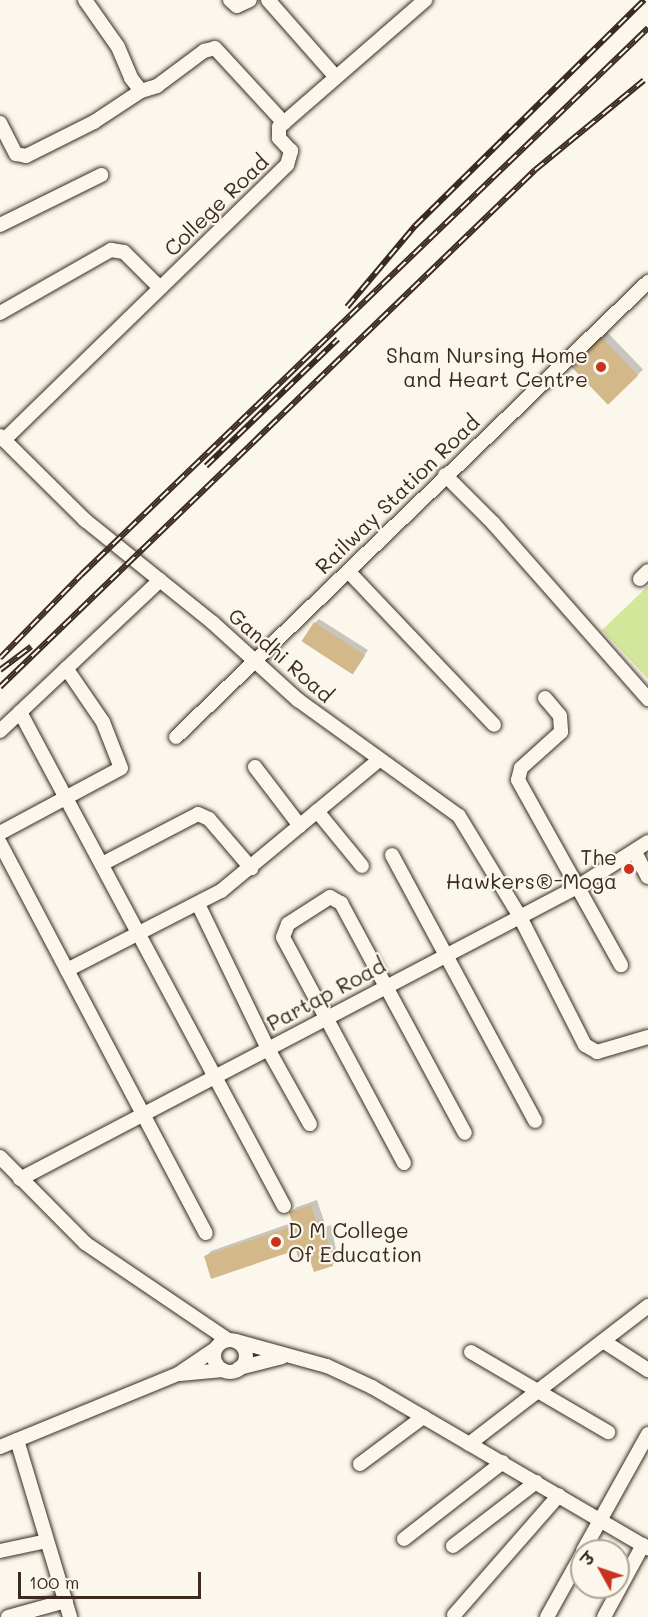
<!DOCTYPE html>
<meta charset="utf-8">
<style>
body{margin:0}
#map{position:relative;width:648px;height:1617px;overflow:hidden;background:#fbf7ec;font-family:Mali,"Playpen Sans Deva",sans-serif}
div>[style]{position:absolute}
.green>*{inset:0;background:#d3e69a}
.shadow>*{inset:0;background:#0003;transform-origin:0 0}
.building>*{inset:0;background:#d3b989;transform-origin:0 0}
.roads{filter:drop-shadow(0 0 2px #3b2a1e) drop-shadow(0 0 2px #3b2a1e)}
.minor>*{height:14px;margin:-7px;padding:0 7px;transform-origin:7px;border-radius:7px;background:#fbf7ec}
.minor>.ring{margin:-7px;padding:0;box-sizing:content-box;background:none;border:14px solid #fbf7ec;border-radius:50%}
.rail>*{height:6px;margin-top:-3px;transform-origin:0;background:repeating-linear-gradient(90deg,#fbf7ec 0 11px,#3b2a1e 0 22px);box-sizing:border-box;border-block:2px solid #3b2a1e}
.dots>*{width:16px;height:16px;translate:-50% -50%;box-sizing:border-box;border:3px solid #fbf7ec;border-radius:50%}
span{translate:-50% -50%;white-space:nowrap;text-align:center;line-height:1.15;-webkit-text-stroke:4.5px #fbf7ec;paint-order:stroke}
.street-label{font-size:21px;color:#3b2a1e}
.poi-label{font-size:21px;color:#3b2a1e}
.right{translate:-100% -50%;text-align:right}
.left{translate:0 -50%;text-align:left}
.north{position:absolute;left:570px;top:1539px;width:60px;height:60px;box-sizing:border-box;background:#fbf7ec;border:2px solid #aea59a;border-radius:50%;rotate:310deg;font-size:16px;font-weight:700;line-height:24px;text-align:center;color:#3b2a1e}
.north::after{content:'';display:block;margin:auto;width:21px;height:27px;background:#c8321e;clip-path:polygon(50% 0,100% 100%,50% 72%,0 100%)}
.scale{position:absolute;left:18px;top:1572px;width:183px;height:27px;box-sizing:border-box;border:3px solid #3b2a1e;border-top:0;padding-left:8px;font-size:18px;line-height:21px;white-space:nowrap;color:#3b2a1e;-webkit-text-stroke:4px #fbf7ec;paint-order:stroke}
</style>
<div id="map">
<div class="green">
<div style="clip-path:polygon(648px 586px,648px 679px,602px 630px)"></div>
</div>
<div class="shadow">
<div style="left:607px;top:332px;width:52px;height:48px;rotate:46deg"></div>
<div style="clip-path:polygon(319px 619px,368px 650px,353px 672px,315px 623px)"></div>
<div style="clip-path:polygon(317px 1200px,326px 1227px,331px 1225px,338px 1259px,332px 1265px,297px 1249px,205px 1257px,211px 1251px,294px 1222px,291px 1212px,297px 1207px)"></div>
</div>
<div class="building">
<div style="left:600px;top:336px;width:55px;height:42px;rotate:46deg"></div>
<div style="left:314px;top:622px;width:61px;height:23px;rotate:33deg"></div>
<div style="clip-path:polygon(311px 1205px,320px 1232px,325px 1230px,333px 1266px,314px 1272px,309px 1257px,299px 1261px,296px 1250px,211px 1279px,204px 1256px,293px 1226px,289px 1212px)"></div>
</div>
<div class="roads">
<div class="minor">
<div style="left:85px;top:0;width:57px;rotate:54.9deg"></div>
<div style="left:118px;top:47px;width:34px;rotate:67deg"></div>
<div style="left:131px;top:78px;width:16px;rotate:52deg"></div>
<div style="left:141px;top:91px;width:17px;rotate:-17deg"></div>
<div style="left:157px;top:86px;width:59px;rotate:-36.7deg"></div>
<div style="left:204px;top:51px;width:11px;rotate:-15deg"></div>
<div style="left:215px;top:48px;width:102px;rotate:47.4deg"></div>
<div style="left:230px;top:0;width:9px;rotate:41deg"></div>
<div style="left:237px;top:6px;width:14px;rotate:-25deg"></div>
<div style="left:268px;top:0;width:103px;rotate:48.6deg"></div>
<div style="left:0;top:123px;width:35px;rotate:63deg"></div>
<div style="left:16px;top:154px;width:10px;rotate:11deg"></div>
<div style="left:26px;top:156px;width:76px;rotate:-26.6deg"></div>
<div style="left:94px;top:122px;width:56px;rotate:-33.4deg"></div>
<div style="left:0;top:225px;width:113px;rotate:-26.3deg"></div>
<div style="left:0;top:313px;width:128px;rotate:-29.6deg"></div>
<div style="left:111px;top:250px;width:13px;rotate:9deg"></div>
<div style="left:124px;top:252px;width:51px;rotate:45deg"></div>
<div style="left:0;top:436px;width:120px;rotate:44.7deg"></div>
<div style="left:85px;top:520px;width:164px;rotate:38.8deg"></div>
<div style="left:213px;top:623px;width:115px;rotate:42.2deg"></div>
<div style="left:298px;top:700px;width:198px;rotate:35.8deg"></div>
<div style="left:459px;top:816px;width:116px;rotate:58.8deg"></div>
<div style="left:519px;top:915px;width:146px;rotate:63.1deg"></div>
<div style="left:585px;top:1045px;width:14px;rotate:30deg"></div>
<div style="left:597px;top:1052px;width:53px;rotate:-16.4deg"></div>
<div style="left:4px;top:440px;width:395px;rotate:-44.2deg"></div>
<div style="left:287px;top:165px;width:15px;rotate:-74deg"></div>
<div style="left:291px;top:151px;width:18px;rotate:-133deg"></div>
<div style="left:279px;top:138px;width:11px;rotate:-90deg"></div>
<div style="left:279px;top:127px;width:194px;rotate:-41deg"></div>
<div style="left:445px;top:475px;width:68px;rotate:45deg"></div>
<div style="left:493px;top:523px;width:235px;rotate:48.6deg"></div>
<div style="left:348px;top:571px;width:212px;rotate:46.5deg"></div>
<div style="left:640px;top:579px;width:11px;rotate:-45deg"></div>
<div style="left:545px;top:698px;width:23px;rotate:50deg"></div>
<div style="left:560px;top:716px;width:16px;rotate:86deg"></div>
<div style="left:561px;top:732px;width:54px;rotate:138deg"></div>
<div style="left:521px;top:768px;width:12px;rotate:104deg"></div>
<div style="left:518px;top:780px;width:212px;rotate:60.9deg"></div>
<div style="left:20px;top:712px;width:560px;rotate:61.88deg"></div>
<div style="left:0;top:731px;width:220px;rotate:-43.3deg"></div>
<div style="left:176px;top:737px;width:656px;rotate:-43.95deg"></div>
<div style="left:255px;top:767px;width:74px;rotate:52.7deg"></div>
<div style="left:317px;top:811px;width:71px;rotate:50.7deg"></div>
<div style="left:0;top:833px;width:137px;rotate:-28.2deg"></div>
<div style="left:121px;top:768px;width:49px;rotate:-111.4deg"></div>
<div style="left:103px;top:722px;width:65px;rotate:-124.4deg"></div>
<div style="left:0;top:843px;width:441px;rotate:62.2deg"></div>
<div style="left:635px;top:852px;width:28px;rotate:63deg"></div>
<div style="left:392px;top:855px;width:302px;rotate:61.7deg"></div>
<div style="left:102px;top:864px;width:108px;rotate:-27.5deg"></div>
<div style="left:198px;top:814px;width:12px;rotate:24deg"></div>
<div style="left:209px;top:819px;width:65px;rotate:49.4deg"></div>
<div style="left:198px;top:904px;width:161px;rotate:64.2deg"></div>
<div style="left:268px;top:1049px;width:86px;rotate:60.8deg"></div>
<div style="left:67px;top:970px;width:173px;rotate:-27.2deg"></div>
<div style="left:221px;top:891px;width:205px;rotate:-39.7deg"></div>
<div style="left:0;top:1157px;width:121px;rotate:45.3deg"></div>
<div style="left:85px;top:1243px;width:173px;rotate:34.1deg"></div>
<div style="left:404px;top:1163px;width:256px;rotate:-118.2deg"></div>
<div style="left:283px;top:937px;width:14px;rotate:-69deg"></div>
<div style="left:288px;top:924px;width:50px;rotate:-32.7deg"></div>
<div style="left:330px;top:897px;width:13px;rotate:29deg"></div>
<div style="left:341px;top:903px;width:261px;rotate:61.7deg"></div>
<div style="left:20px;top:1179px;width:631px;rotate:-27.66deg"></div>
<div style="left:579px;top:886px;width:82px;rotate:-32.5deg"></div>
<div class="ring" style="left:214px;top:1340px;width:18px;height:18px"></div>
<div style="left:236px;top:1341px;width:94px;rotate:15.4deg"></div>
<div style="left:327px;top:1366px;width:50px;rotate:25deg"></div>
<div style="left:372px;top:1387px;width:320px;rotate:30.3deg"></div>
<div style="left:603px;top:1341px;width:54px;rotate:32.8deg"></div>
<div style="left:471px;top:1352px;width:159px;rotate:30.3deg"></div>
<div style="left:239px;top:1368px;width:44px;rotate:-14.3deg"></div>
<div style="left:180px;top:1374px;width:43px;rotate:-5.3deg"></div>
<div style="left:17px;top:1440px;width:185px;rotate:73.3deg"></div>
<div style="left:469px;top:1444px;width:226px;rotate:-37.6deg"></div>
<div style="left:0;top:1447px;width:192px;rotate:-22.3deg"></div>
<div style="left:178px;top:1374px;width:45px;rotate:-34deg"></div>
<div style="left:360px;top:1464px;width:79px;rotate:-36.7deg"></div>
<div style="left:404px;top:1539px;width:125px;rotate:-37.9deg"></div>
<div style="left:453px;top:1546px;width:105px;rotate:-37.6deg"></div>
<div style="left:0;top:1551px;width:48px;rotate:-12deg"></div>
<div style="left:583px;top:1551px;width:134px;rotate:-60.9deg"></div>
<div style="left:454px;top:1615px;width:159px;rotate:-48.8deg"></div>
<div style="left:8px;top:1617px;width:60px;rotate:-15.4deg"></div>
<div style="left:547px;top:1617px;width:72px;rotate:-60.9deg"></div>
<div style="left:604px;top:1617px;width:82px;rotate:-61.6deg"></div>
</div>
</div>
<div class="rail">
<div style="left:347px;top:307px;width:106px;rotate:-50deg"></div>
<div style="left:415px;top:226px;width:322px;rotate:-44.6deg"></div>
<div style="left:206px;top:466px;width:183px;rotate:-43.9deg"></div>
<div style="left:0;top:658px;width:116px;rotate:-45.7deg"></div>
<div style="left:81px;top:575px;width:788px;rotate:-43.97deg"></div>
<div style="left:0;top:670px;width:39px;rotate:-37deg"></div>
<div style="left:0;top:687px;width:744px;rotate:-44.02deg"></div>
<div style="left:535px;top:170px;width:141px;rotate:-39.5deg"></div>
</div>
<div class="dots">
<div style="left:601px;top:367px;background:#c8321e"></div>
<div style="left:629px;top:869px;background:#c8321e"></div>
<div style="left:276px;top:1242px;background:#c8321e"></div>
</div>
<div class="street-label">
<span style="left:216px;top:205px;rotate:-44deg">College Road</span>
<span style="left:397px;top:494px;rotate:-44deg">Railway Station Road</span>
<span style="left:281px;top:655px;rotate:41deg">Gandhi Road</span>
<span style="left:326px;top:994px;rotate:-28deg">Partap Road</span>
</div>
<div class="poi-label">
<span class="right" style="left:588px;top:367px">Sham Nursing Home<br>and Heart Centre</span>
<span class="right" style="left:617px;top:869px">The<br>Hawkers®-Moga</span>
<span class="left" style="left:288px;top:1242px">D M College<br>Of Education</span>
</div>
<div class="north">उ</div>
<div class="scale">100 m</div>
</div>
